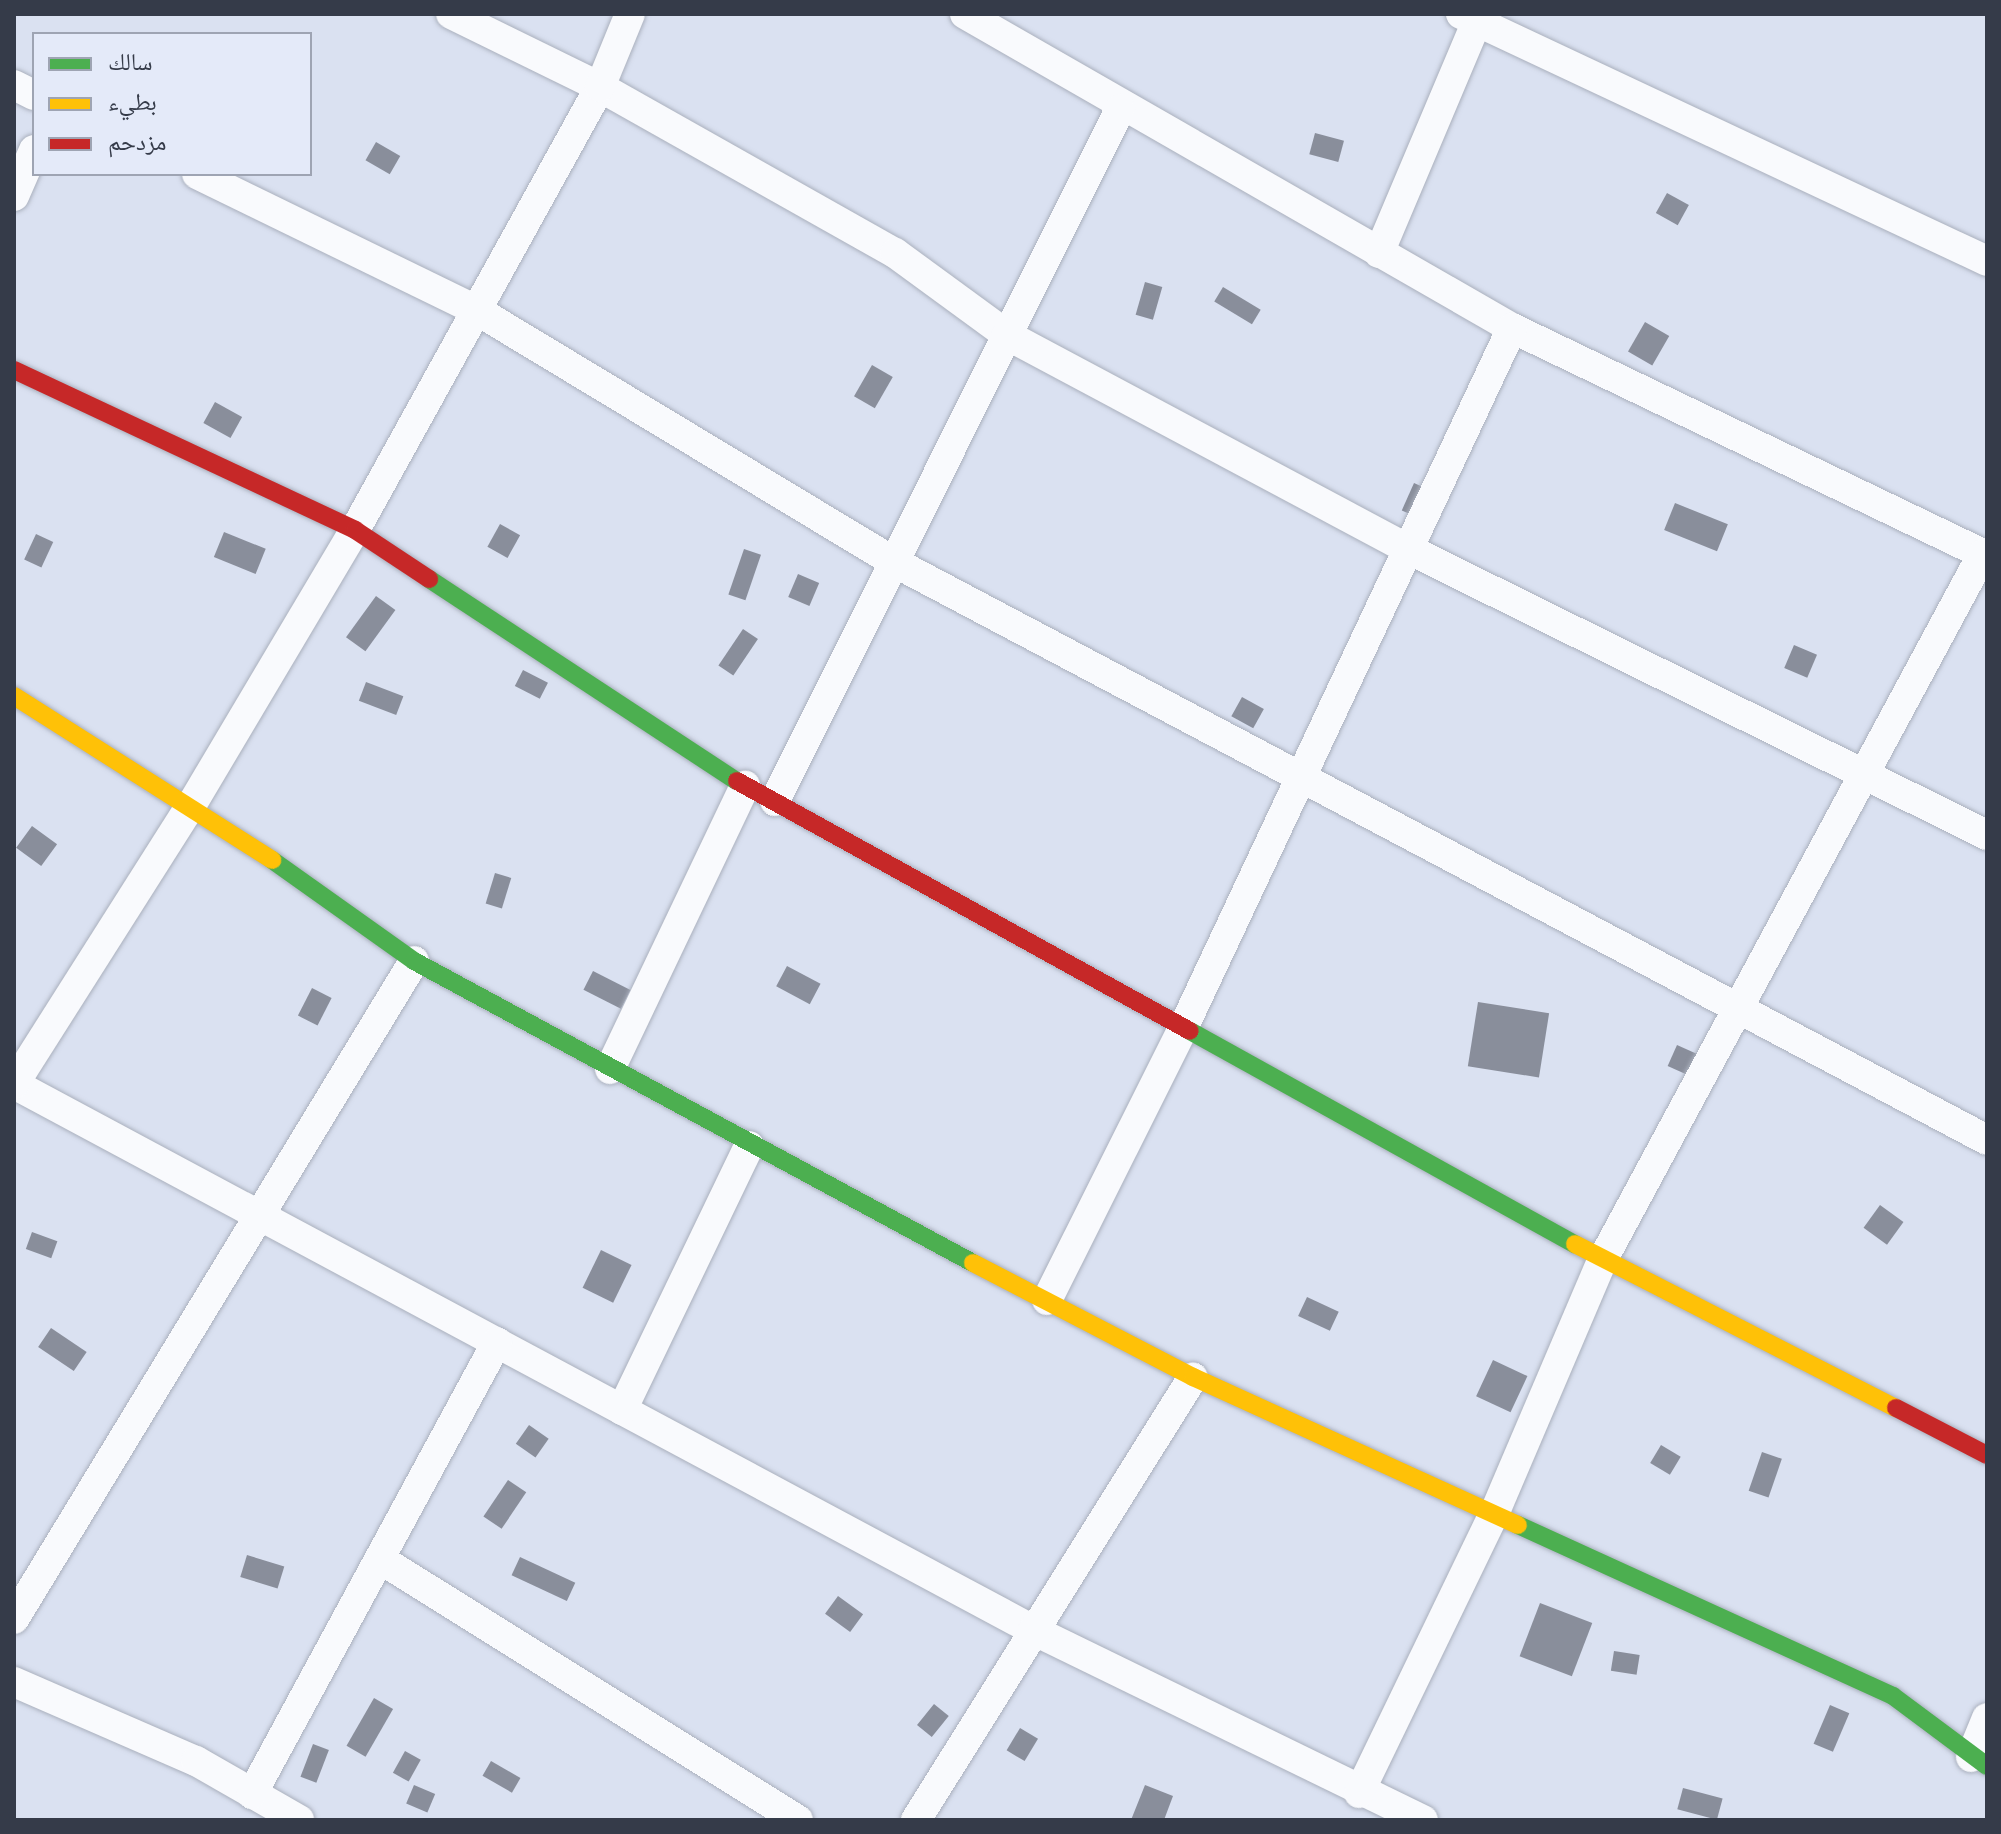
<!DOCTYPE html>
<meta charset="utf-8">
<style>
body{margin:0}
#map{position:relative;width:2001px;height:1834px;overflow:hidden;background:#dae1f1;font-family:"Asap Condensed","Noto Naskh Arabic",sans-serif}
div>[style]{position:absolute}
.building>*{inset:0;background:#898e9b;transform-origin:0 0}
.roads{filter:drop-shadow(0 0 2px #aab0bd) drop-shadow(0 0 2px #aab0bd)}
.street>*{height:30px;margin:-15px;padding:0 15px;transform-origin:15px;border-radius:15px;background:#f9fafd}
.fast>*{height:18px;margin:-9px;padding:0 9px;transform-origin:9px;border-radius:9px;background:#4caf50}
.slow>*{height:18px;margin:-9px;padding:0 9px;transform-origin:9px;border-radius:9px;background:#ffc107}
.jam>*{height:18px;margin:-9px;padding:0 9px;transform-origin:9px;border-radius:9px;background:#c62828}
span{translate:-50% -50%;white-space:nowrap;text-align:center;line-height:1.15;-webkit-text-stroke:8px #e4eaf9;paint-order:stroke}
.frame{position:absolute;inset:0;border:16px solid #353b49;pointer-events:none}
.legend{position:absolute;left:32px;top:32px;width:280px;height:144px;box-sizing:border-box;background:#e4eaf9;border:2px solid #9ea4b3;margin:0;padding:10px 14px;list-style:none;font-size:24px;color:#353b49}
.legend li{display:flex;align-items:center;gap:16px;height:40px}
.legend b{width:40px;border:2px solid #9ea4b3}
</style>
<div id="map">
<div class="building">
<div style="left:1315px;top:133px;width:30px;height:22px;rotate:15deg"></div>
<div style="left:376px;top:142px;width:28px;height:21px;rotate:30deg"></div>
<div style="left:1667px;top:193px;width:25px;height:23px;rotate:29deg"></div>
<div style="left:1145px;top:282px;width:18px;height:34px;rotate:16deg"></div>
<div style="left:1223px;top:287px;width:44px;height:17px;rotate:31deg"></div>
<div style="left:1645px;top:322px;width:28px;height:34px;rotate:30deg"></div>
<div style="left:872px;top:365px;width:24px;height:36px;rotate:30deg"></div>
<div style="left:215px;top:402px;width:31px;height:24px;rotate:29deg"></div>
<div style="left:1414px;top:483px;width:17px;height:30px;rotate:24deg"></div>
<div style="left:1675px;top:503px;width:57px;height:29px;rotate:22deg"></div>
<div style="left:500px;top:524px;width:23px;height:26px;rotate:29deg"></div>
<div style="left:224px;top:532px;width:45px;height:27px;rotate:22deg"></div>
<div style="left:36px;top:534px;width:19px;height:28px;rotate:25deg"></div>
<div style="left:744px;top:549px;width:18px;height:48px;rotate:19deg"></div>
<div style="left:798px;top:574px;width:23px;height:25px;rotate:23deg"></div>
<div style="left:376px;top:596px;width:24px;height:51px;rotate:36deg"></div>
<div style="left:743px;top:629px;width:18px;height:44px;rotate:34deg"></div>
<div style="left:1794px;top:645px;width:25px;height:25px;rotate:23deg"></div>
<div style="left:523px;top:670px;width:28px;height:18px;rotate:27deg"></div>
<div style="left:366px;top:682px;width:40px;height:20px;rotate:21deg"></div>
<div style="left:1242px;top:697px;width:25px;height:22px;rotate:29deg"></div>
<div style="left:32px;top:826px;width:31px;height:27px;rotate:36deg"></div>
<div style="left:495px;top:873px;width:17px;height:32px;rotate:17deg"></div>
<div style="left:787px;top:966px;width:38px;height:23px;rotate:28deg"></div>
<div style="left:593px;top:971px;width:42px;height:21px;rotate:27deg"></div>
<div style="left:312px;top:988px;width:22px;height:31px;rotate:27deg"></div>
<div style="left:1478px;top:1002px;width:72px;height:65px;rotate:9deg"></div>
<div style="left:1677px;top:1045px;width:22px;height:23px;rotate:24deg"></div>
<div style="left:1880px;top:1205px;width:29px;height:28px;rotate:36deg"></div>
<div style="left:32px;top:1232px;width:27px;height:18px;rotate:20deg"></div>
<div style="left:601px;top:1250px;width:34px;height:42px;rotate:26deg"></div>
<div style="left:1307px;top:1297px;width:35px;height:21px;rotate:25deg"></div>
<div style="left:51px;top:1328px;width:43px;height:23px;rotate:34deg"></div>
<div style="left:1493px;top:1360px;width:38px;height:40px;rotate:25deg"></div>
<div style="left:529px;top:1425px;width:24px;height:23px;rotate:35deg"></div>
<div style="left:1661px;top:1445px;width:23px;height:21px;rotate:31deg"></div>
<div style="left:1762px;top:1452px;width:21px;height:41px;rotate:19deg"></div>
<div style="left:508px;top:1480px;width:22px;height:44px;rotate:34deg"></div>
<div style="left:247px;top:1555px;width:39px;height:23px;rotate:17deg"></div>
<div style="left:520px;top:1557px;width:61px;height:20px;rotate:25deg"></div>
<div style="left:838px;top:1596px;width:31px;height:22px;rotate:36deg"></div>
<div style="left:1540px;top:1603px;width:56px;height:57px;rotate:21deg"></div>
<div style="left:1614px;top:1651px;width:26px;height:20px;rotate:9deg"></div>
<div style="left:374px;top:1698px;width:22px;height:55px;rotate:30deg"></div>
<div style="left:934px;top:1704px;width:19px;height:27px;rotate:39deg"></div>
<div style="left:1830px;top:1705px;width:21px;height:42px;rotate:23deg"></div>
<div style="left:1020px;top:1728px;width:21px;height:26px;rotate:31deg"></div>
<div style="left:313px;top:1744px;width:17px;height:35px;rotate:21deg"></div>
<div style="left:405px;top:1751px;width:18px;height:25px;rotate:29deg"></div>
<div style="left:491px;top:1761px;width:34px;height:17px;rotate:30deg"></div>
<div style="left:414px;top:1785px;width:23px;height:20px;rotate:23deg"></div>
<div style="clip-path:polygon(1145px 1785px,1173px 1796px,1164px 1820px,1131px 1820px)"></div>
<div style="left:1683px;top:1788px;width:41px;height:22px;rotate:15deg"></div>
</div>
<div class="roads">
<div class="street">
<div style="left:451px;top:14px;width:166px;rotate:26.1deg"></div>
<div style="left:600px;top:87px;width:338px;rotate:29.4deg"></div>
<div style="left:895px;top:253px;width:139px;rotate:36.2deg"></div>
<div style="left:1007px;top:335px;width:457px;rotate:28.1deg"></div>
<div style="left:1410px;top:550px;width:644px;rotate:26.29deg"></div>
<div style="left:965px;top:14px;width:631px;rotate:29.86deg"></div>
<div style="left:1512px;top:328px;width:527px;rotate:25.64deg"></div>
<div style="left:1461px;top:14px;width:581px;rotate:25.15deg"></div>
<div style="left:14px;top:85px;width:22px;rotate:27deg"></div>
<div style="left:197px;top:174px;width:313px;rotate:26deg"></div>
<div style="left:478px;top:311px;width:486px;rotate:31.1deg"></div>
<div style="left:894px;top:562px;width:1236px;rotate:27.87deg"></div>
<div style="left:14px;top:196px;width:50px;rotate:-66.5deg"></div>
<div style="left:1379px;top:253px;width:259px;rotate:-67.1deg"></div>
<div style="left:775px;top:801px;width:773px;rotate:-63.5deg"></div>
<div style="left:610px;top:1069px;width:314px;rotate:-64.5deg"></div>
<div style="left:14px;top:1084px;width:1156px;rotate:28.18deg"></div>
<div style="left:1033px;top:1630px;width:434px;rotate:26deg"></div>
<div style="left:14px;top:1084px;width:332px;rotate:-57.6deg"></div>
<div style="left:192px;top:804px;width:319px;rotate:-59.3deg"></div>
<div style="left:355px;top:530px;width:506px;rotate:-61.06deg"></div>
<div style="left:600px;top:87px;width:79px;rotate:-67.7deg"></div>
<div style="left:1047px;top:1300px;width:309px;rotate:-63.4deg"></div>
<div style="left:1185px;top:1024px;width:769px;rotate:-64.83deg"></div>
<div style="left:622px;top:1410px;width:293px;rotate:-64.3deg"></div>
<div style="left:380px;top:1559px;width:493px;rotate:32deg"></div>
<div style="left:14px;top:1619px;width:770px;rotate:-58.7deg"></div>
<div style="left:14px;top:1682px;width:198px;rotate:23.5deg"></div>
<div style="left:196px;top:1761px;width:119px;rotate:29.8deg"></div>
<div style="left:1971px;top:1757px;width:42px;rotate:-67.7deg"></div>
<div style="left:1359px;top:1793px;width:310px;rotate:-64.2deg"></div>
<div style="left:1494px;top:1514px;width:277px;rotate:-66.9deg"></div>
<div style="left:1603px;top:1259px;width:800px;rotate:-61.7deg"></div>
<div style="left:252px;top:1794px;width:514px;rotate:-61.54deg"></div>
<div style="left:916px;top:1820px;width:522px;rotate:-57.98deg"></div>
</div>
<div class="fast">
<div style="left:429px;top:579px;width:368px;rotate:33.3deg"></div>
<div style="left:272px;top:860px;width:174px;rotate:35.4deg"></div>
<div style="left:414px;top:961px;width:635px;rotate:28.38deg"></div>
<div style="left:1190px;top:1031px;width:440px;rotate:29deg"></div>
<div style="left:1518px;top:1525px;width:412px;rotate:24.5deg"></div>
<div style="left:1893px;top:1696px;width:117px;rotate:36.7deg"></div>
</div>
<div class="slow">
<div style="left:14px;top:696px;width:306px;rotate:32.4deg"></div>
<div style="left:1575px;top:1244px;width:360px;rotate:27.1deg"></div>
<div style="left:973px;top:1263px;width:248px;rotate:27.4deg"></div>
<div style="left:1193px;top:1377px;width:357px;rotate:24.5deg"></div>
</div>
<div class="jam">
<div style="left:14px;top:370px;width:377px;rotate:25.1deg"></div>
<div style="left:355px;top:530px;width:89px;rotate:33.5deg"></div>
<div style="left:737px;top:781px;width:517px;rotate:28.89deg"></div>
<div style="left:1896px;top:1408px;width:102px;rotate:27.3deg"></div>
</div>
</div>
<div class="frame"></div>
<ul class="legend">
<li><b style="height:10px;background:#4caf50"></b>سالك</li>
<li><b style="height:10px;background:#ffc107"></b>بطيء</li>
<li><b style="height:10px;background:#c62828"></b>مزدحم</li>
</ul>
</div>
